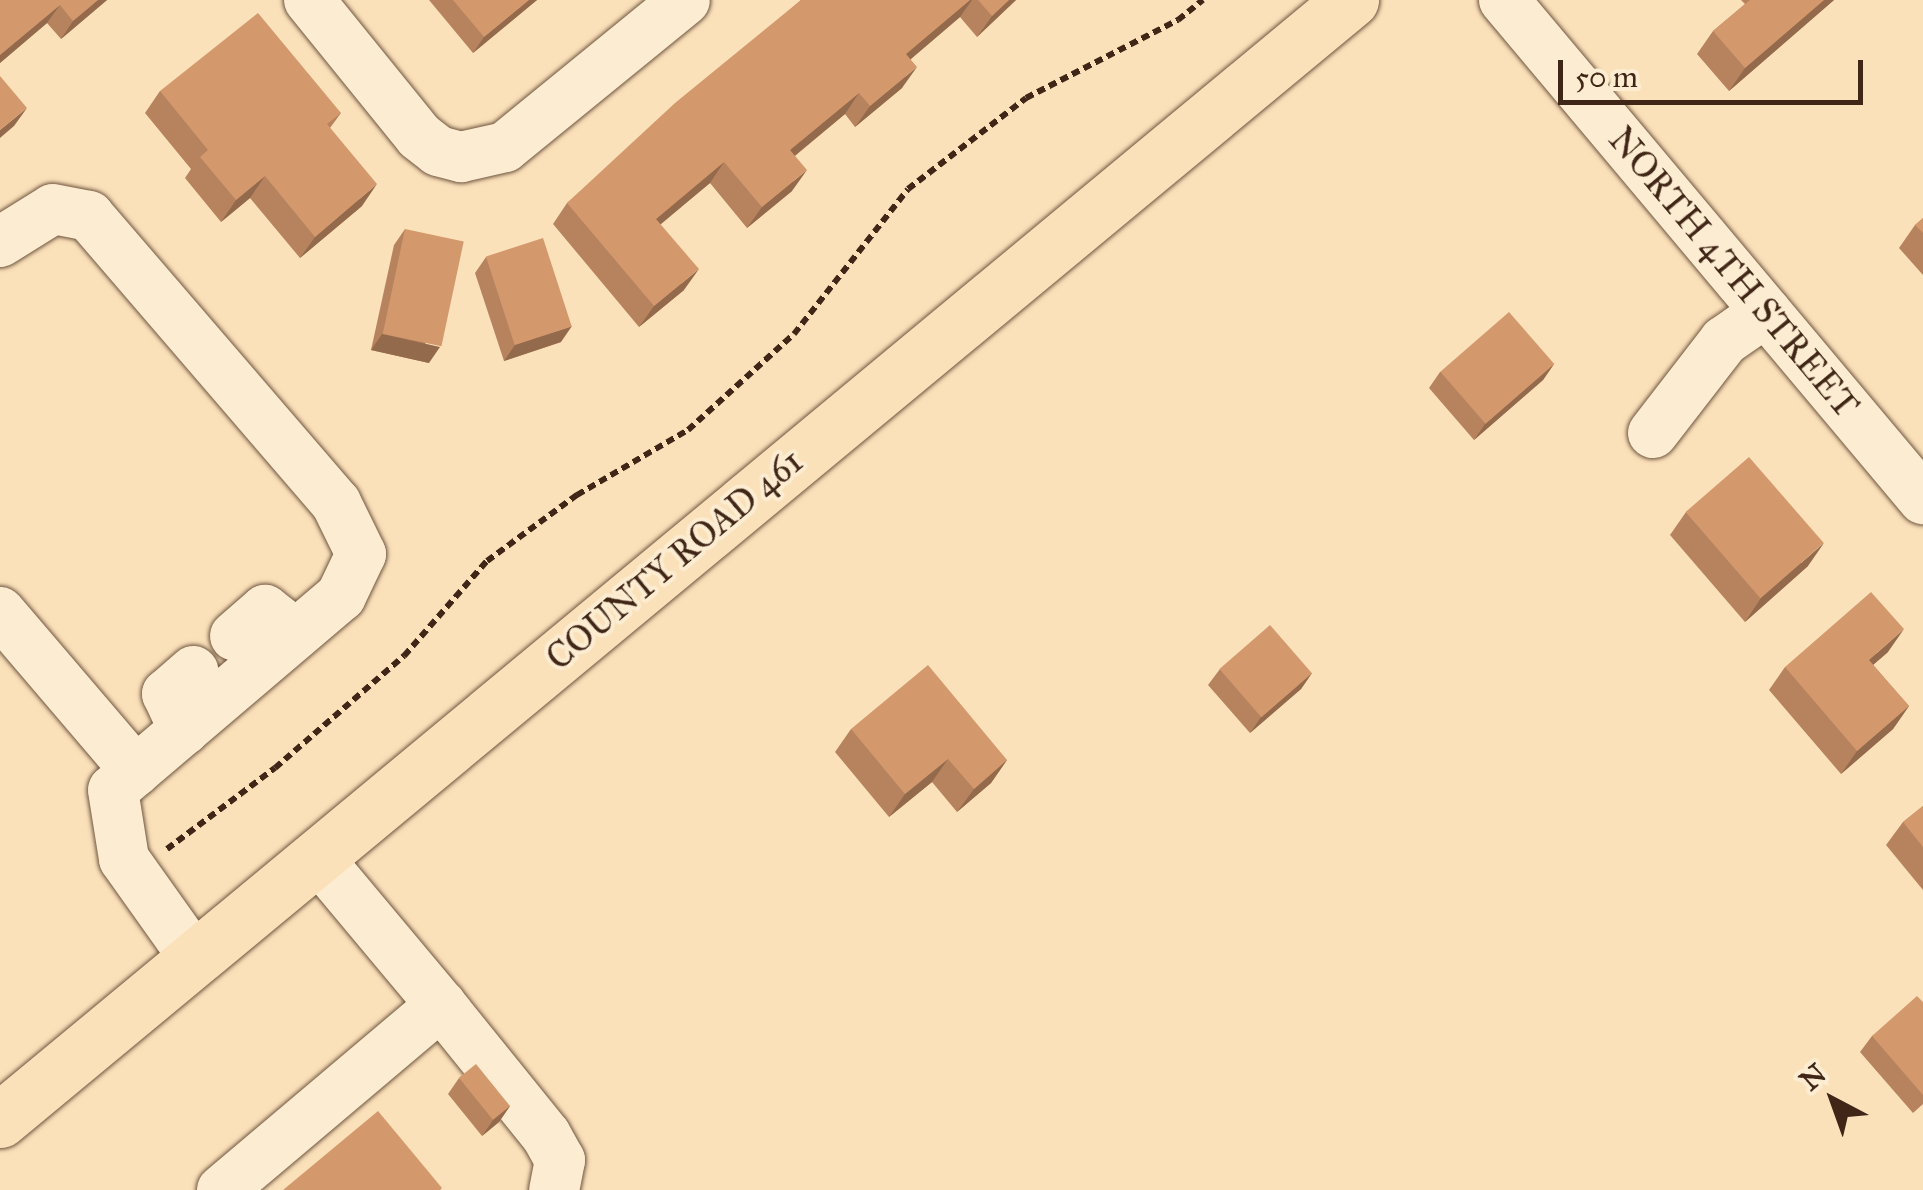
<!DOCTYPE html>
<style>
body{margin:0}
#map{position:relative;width:1923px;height:1190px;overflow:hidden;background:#fbe1ba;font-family:"IM FELL Great Primer",serif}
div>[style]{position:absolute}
.path>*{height:6px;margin-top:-3px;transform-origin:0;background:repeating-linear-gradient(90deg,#402616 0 8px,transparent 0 13px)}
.roads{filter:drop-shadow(0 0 2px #6f553f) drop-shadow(0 0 2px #6f553f)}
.minor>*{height:50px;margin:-25px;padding:0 25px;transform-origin:25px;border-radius:25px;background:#fcecd2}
.major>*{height:55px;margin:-27.5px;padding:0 27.5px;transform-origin:27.5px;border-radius:27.5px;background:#fbe1ba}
.wall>*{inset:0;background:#b6835e}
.shaded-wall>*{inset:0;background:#946a4c}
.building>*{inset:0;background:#d4986d;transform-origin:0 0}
span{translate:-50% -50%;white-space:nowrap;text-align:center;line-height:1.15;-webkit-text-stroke:8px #fcecd2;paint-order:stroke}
.street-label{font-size:35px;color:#402616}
.north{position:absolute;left:1783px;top:1050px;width:100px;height:100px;-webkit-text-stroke:8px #fcecd2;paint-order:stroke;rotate:319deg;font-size:28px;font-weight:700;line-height:40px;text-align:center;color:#402616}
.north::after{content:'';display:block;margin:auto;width:35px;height:45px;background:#402616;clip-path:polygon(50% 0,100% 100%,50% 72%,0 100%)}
.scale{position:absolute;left:1558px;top:60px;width:305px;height:45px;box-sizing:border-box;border:5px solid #402616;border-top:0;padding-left:12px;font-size:30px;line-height:35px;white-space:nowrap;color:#402616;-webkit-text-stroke:8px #fcecd2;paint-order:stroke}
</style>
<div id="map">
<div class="path">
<div style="left:167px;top:849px;width:135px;rotate:-36.9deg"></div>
<div style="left:275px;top:768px;width:171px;rotate:-41deg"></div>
<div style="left:404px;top:656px;width:126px;rotate:-48.9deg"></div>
<div style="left:487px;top:561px;width:112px;rotate:-36.3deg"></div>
<div style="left:577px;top:495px;width:129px;rotate:-30.4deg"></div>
<div style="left:688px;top:430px;width:143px;rotate:-42.2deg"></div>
<div style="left:794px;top:334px;width:184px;rotate:-51.8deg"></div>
<div style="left:908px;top:189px;width:149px;rotate:-37.6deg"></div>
<div style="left:1026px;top:98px;width:171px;rotate:-27.2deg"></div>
<div style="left:1178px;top:20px;width:32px;rotate:-39deg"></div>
</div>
<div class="roads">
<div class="minor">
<div style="left:309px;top:0;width:175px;rotate:51deg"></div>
<div style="left:419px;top:136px;width:24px;rotate:38deg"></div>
<div style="left:438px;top:151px;width:24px;rotate:15deg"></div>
<div style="left:461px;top:157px;width:45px;rotate:-12.8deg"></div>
<div style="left:505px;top:147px;width:232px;rotate:-39.2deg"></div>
<div style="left:1504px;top:0;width:652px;rotate:49.98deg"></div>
<div style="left:0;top:242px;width:62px;rotate:-31.9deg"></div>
<div style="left:53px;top:209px;width:37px;rotate:11deg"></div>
<div style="left:89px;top:216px;width:379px;rotate:49.3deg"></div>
<div style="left:336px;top:503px;width:57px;rotate:63.9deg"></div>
<div style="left:361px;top:554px;width:47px;rotate:115.5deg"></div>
<div style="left:341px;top:596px;width:299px;rotate:139.6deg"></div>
<div style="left:113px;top:790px;width:70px;rotate:80.9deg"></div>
<div style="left:124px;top:859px;width:123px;rotate:54.6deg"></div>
<div style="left:1653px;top:433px;width:116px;rotate:-52.3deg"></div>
<div style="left:1724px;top:341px;width:51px;rotate:-34.6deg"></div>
<div style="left:0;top:612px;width:209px;rotate:49.5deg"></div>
<div style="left:235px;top:636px;width:40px;rotate:-41deg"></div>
<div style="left:265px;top:610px;width:39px;rotate:38deg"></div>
<div style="left:184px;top:730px;width:40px;rotate:-115deg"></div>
<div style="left:167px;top:694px;width:35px;rotate:-41deg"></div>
<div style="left:318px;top:858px;width:192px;rotate:50.1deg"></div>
<div style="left:222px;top:1190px;width:287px;rotate:-40.2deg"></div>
<div style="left:441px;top:1005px;width:167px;rotate:51.1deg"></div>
<div style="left:546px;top:1135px;width:29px;rotate:61deg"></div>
<div style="left:560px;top:1160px;width:31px;rotate:101deg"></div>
</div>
<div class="major">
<div style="left:0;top:1120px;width:1755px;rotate:-39.66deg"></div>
</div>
</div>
<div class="wall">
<div style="clip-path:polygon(0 0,107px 0,61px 39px,47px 23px,0 63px)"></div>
<div style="clip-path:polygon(429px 0,537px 0,473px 53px)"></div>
<div style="clip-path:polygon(801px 0,1016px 0,977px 37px,960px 17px,911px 59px,902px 88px,855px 127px,845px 114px,795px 156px,792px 191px,747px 228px,710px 183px,660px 224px,684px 290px,639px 327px,553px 224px,567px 203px)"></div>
<div style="clip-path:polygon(1741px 0,1834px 0,1729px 91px,1697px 54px,1713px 31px,1745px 4px)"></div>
<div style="clip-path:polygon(160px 91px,341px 113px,330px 128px,362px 206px,300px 258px,250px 198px,221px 222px,185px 178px,191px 169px,145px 113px)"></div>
<div style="clip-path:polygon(1923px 218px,1923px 275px,1899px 248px,1915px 225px)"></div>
<div style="clip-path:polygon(405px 229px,429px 363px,371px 350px,394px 245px)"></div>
<div style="clip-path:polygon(486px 257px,561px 342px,504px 361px,475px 273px)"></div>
<div style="clip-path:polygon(1554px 364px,1543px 380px,1474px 440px,1429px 388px,1440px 372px)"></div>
<div style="clip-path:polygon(1686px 512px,1808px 566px,1745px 622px,1670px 535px)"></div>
<div style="clip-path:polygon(1888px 652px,1873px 665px,1909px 706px,1893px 729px,1841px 774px,1769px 690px,1785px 667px)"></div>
<div style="clip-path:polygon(1220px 669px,1312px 673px,1301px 689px,1250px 733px,1208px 685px)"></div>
<div style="clip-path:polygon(851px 729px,1007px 760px,991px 783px,957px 812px,932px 782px,889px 817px,835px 752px)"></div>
<div style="clip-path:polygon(1923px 806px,1923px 890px,1886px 845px,1903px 822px)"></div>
<div style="clip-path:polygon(1923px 1002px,1923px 1104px,1913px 1113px,1860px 1052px,1872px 1036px)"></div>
<div style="clip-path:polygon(459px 1078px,510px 1106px,499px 1122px,482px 1136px,448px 1094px)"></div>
</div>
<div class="shaded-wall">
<div style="clip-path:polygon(98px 0,107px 0,61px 39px,73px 21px)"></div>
<div style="clip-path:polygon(529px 0,537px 0,473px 53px,484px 37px)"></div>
<div style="clip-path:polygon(970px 0,972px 0,960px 17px,892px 75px,906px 54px)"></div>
<div style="clip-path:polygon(1009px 0,1016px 0,977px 37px,992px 16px)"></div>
<div style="clip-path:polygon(1824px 0,1834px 0,1729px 91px,1745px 68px)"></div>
<div style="clip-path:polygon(60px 5px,47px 23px,0 63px,0 55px)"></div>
<div style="clip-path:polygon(917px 67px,902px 88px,855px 127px,870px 106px)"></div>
<div style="clip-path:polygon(859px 93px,845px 114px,776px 171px,790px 150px)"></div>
<div style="clip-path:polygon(27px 108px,14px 126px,0 138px,0 130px)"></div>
<div style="clip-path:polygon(724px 162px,710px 183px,642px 240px,656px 219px)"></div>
<div style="clip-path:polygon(807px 170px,792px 191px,747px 228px,762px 207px)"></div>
<div style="clip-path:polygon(265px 176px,250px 198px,221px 222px,236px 200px)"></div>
<div style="clip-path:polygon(377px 184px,362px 206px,300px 258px,315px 237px)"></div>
<div style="clip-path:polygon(699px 269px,684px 290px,639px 327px,654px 306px)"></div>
<div style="clip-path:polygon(572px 326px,561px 342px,504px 361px,515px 345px)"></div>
<div style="clip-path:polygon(382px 334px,440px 347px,429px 363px,371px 350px)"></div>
<div style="clip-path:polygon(1554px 364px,1543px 380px,1474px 440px,1485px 424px)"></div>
<div style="clip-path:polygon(1824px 543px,1808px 566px,1745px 622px,1761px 598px)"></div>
<div style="clip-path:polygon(1904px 629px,1888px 652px,1852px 683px,1869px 660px)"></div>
<div style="clip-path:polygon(1312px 673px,1301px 689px,1250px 733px,1261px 717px)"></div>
<div style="clip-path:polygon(1909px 706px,1893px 729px,1841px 774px,1857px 751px)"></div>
<div style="clip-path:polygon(948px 759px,932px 782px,889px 817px,905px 794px)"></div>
<div style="clip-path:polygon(1007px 760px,991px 783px,957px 812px,974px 789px)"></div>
<div style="clip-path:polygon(510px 1106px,499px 1122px,482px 1136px,493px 1120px)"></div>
</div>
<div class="building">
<div style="clip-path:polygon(0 0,98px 0,73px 21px,60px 5px,0 55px)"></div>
<div style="clip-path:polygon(453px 0,529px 0,484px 37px)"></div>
<div style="clip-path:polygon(801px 0,970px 0,906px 54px,917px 67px,870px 106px,859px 93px,790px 150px,807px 170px,762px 207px,724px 162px,656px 219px,699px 269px,654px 306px,567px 203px,675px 103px)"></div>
<div style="clip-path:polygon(978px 0,1009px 0,992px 16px)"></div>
<div style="clip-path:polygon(1750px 0,1824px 0,1745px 68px,1713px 31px)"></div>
<div style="clip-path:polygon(258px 13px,341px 113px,327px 124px,377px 184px,315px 237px,265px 176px,236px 200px,200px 157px,208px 150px,160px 91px)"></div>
<div style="clip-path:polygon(0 76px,27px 108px,0 130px)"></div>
<div style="clip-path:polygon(1923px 218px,1923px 233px,1915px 225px)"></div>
<div style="left:405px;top:229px;width:60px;height:107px;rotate:12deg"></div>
<div style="left:543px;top:238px;width:93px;height:60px;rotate:72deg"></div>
<div style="left:1509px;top:312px;width:69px;height:91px;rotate:49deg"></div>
<div style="left:1749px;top:457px;width:114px;height:84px;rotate:49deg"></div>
<div style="clip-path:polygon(1871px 592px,1904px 629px,1869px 660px,1909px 706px,1857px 751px,1785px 667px)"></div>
<div style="left:1270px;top:625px;width:64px;height:67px;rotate:49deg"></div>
<div style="clip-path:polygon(928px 665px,1007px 760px,974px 789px,948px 759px,905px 794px,851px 729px)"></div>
<div style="clip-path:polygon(1923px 806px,1923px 847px,1903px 822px)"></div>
<div style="clip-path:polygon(1917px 996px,1923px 1002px,1923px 1095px,1872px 1036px)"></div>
<div style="left:476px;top:1064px;width:54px;height:22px;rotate:51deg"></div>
<div style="clip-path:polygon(378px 1111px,442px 1188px,440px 1190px,283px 1190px)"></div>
</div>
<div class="street-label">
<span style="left:1733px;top:273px;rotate:50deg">NORTH 4TH STREET</span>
<span style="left:675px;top:560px;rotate:-40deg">COUNTY ROAD 461</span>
</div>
<div class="north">N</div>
<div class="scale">50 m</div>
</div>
